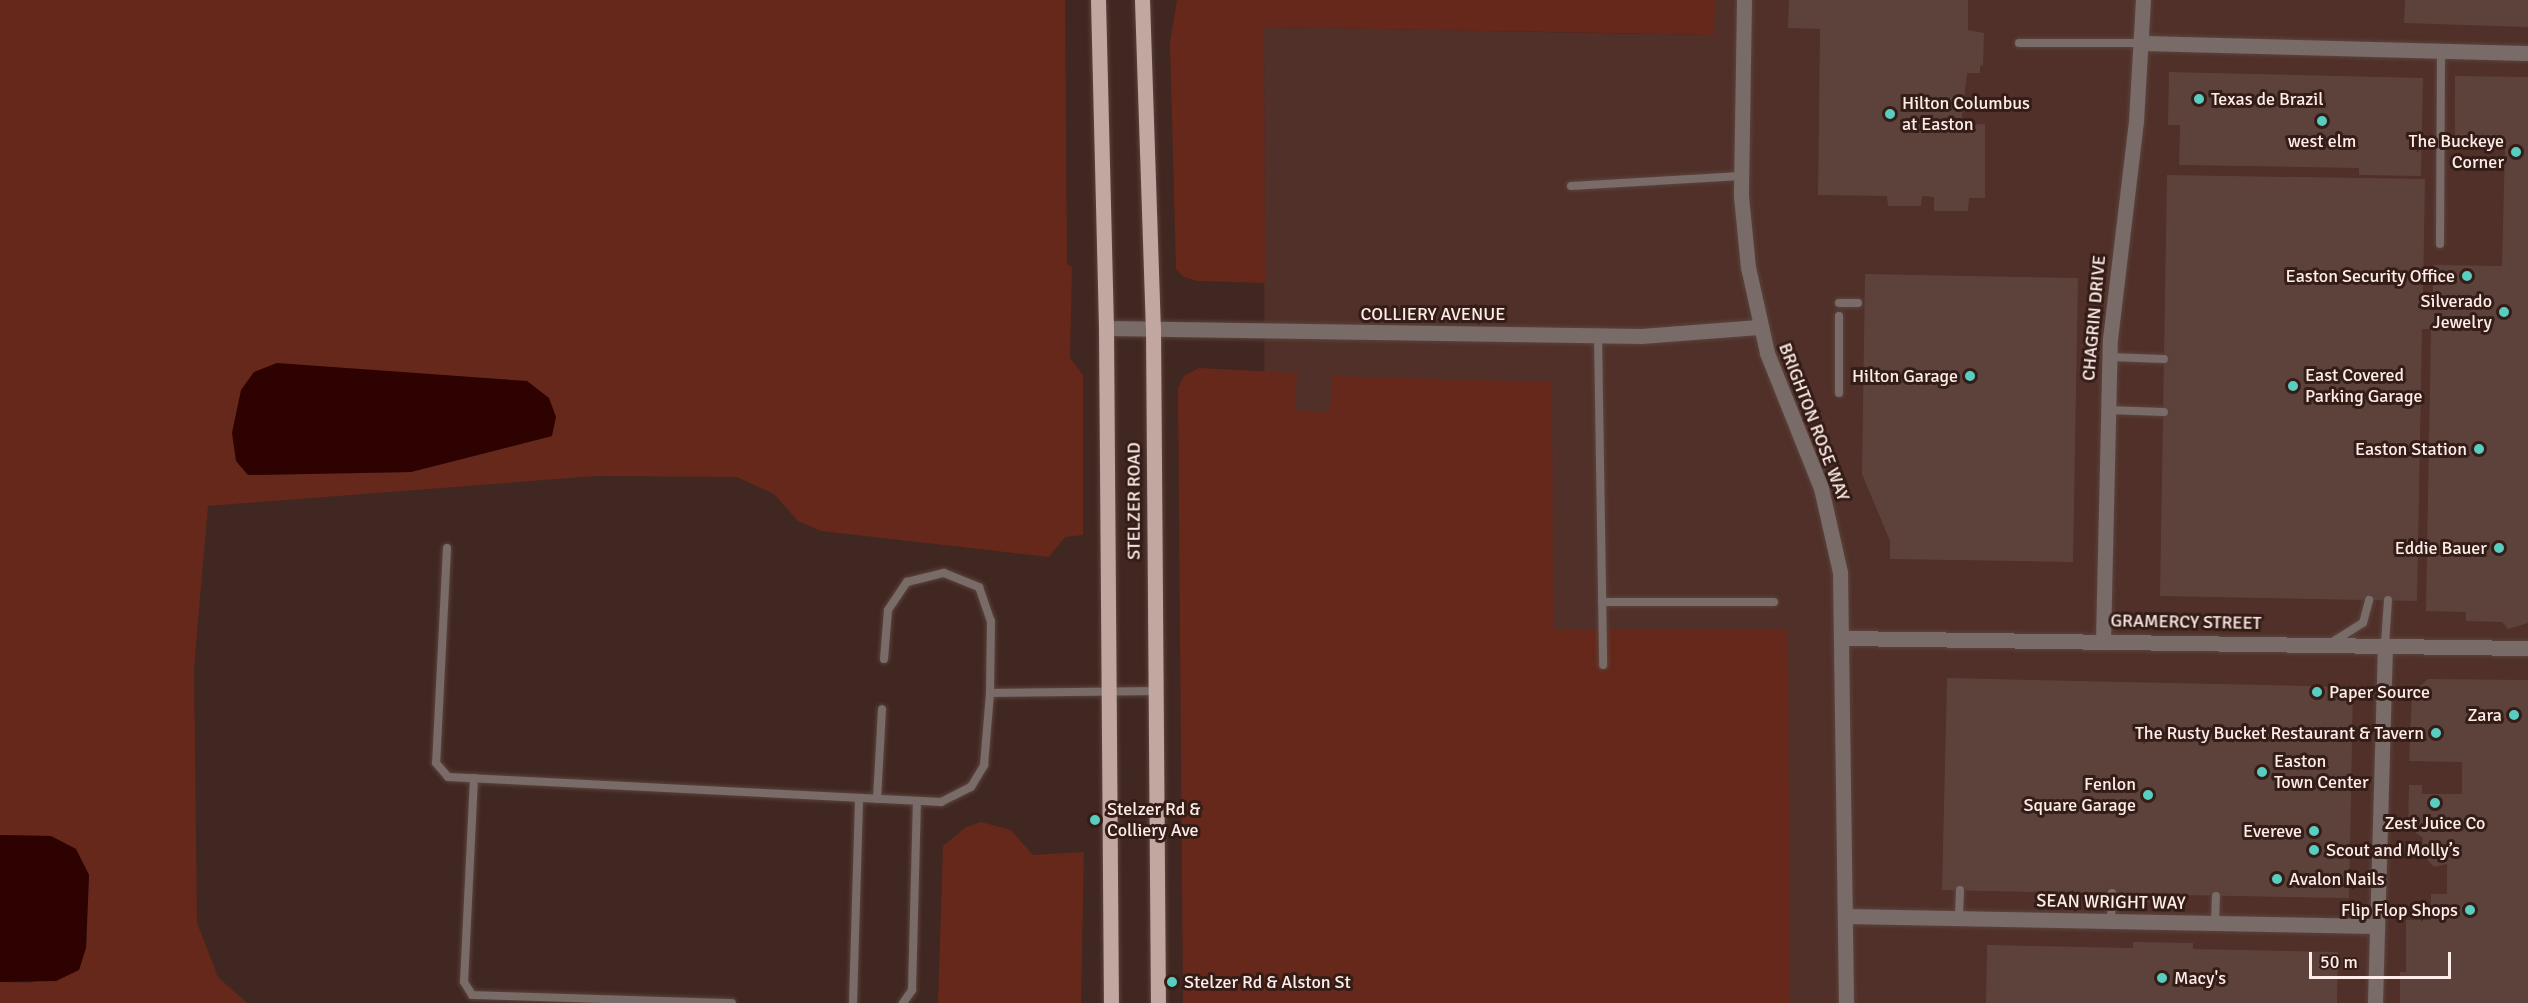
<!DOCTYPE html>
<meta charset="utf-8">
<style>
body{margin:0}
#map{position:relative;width:2528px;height:1003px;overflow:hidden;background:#402721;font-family:Signika,sans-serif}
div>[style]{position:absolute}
.built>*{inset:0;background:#503029}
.green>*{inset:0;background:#65281a}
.water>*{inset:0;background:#2d0200}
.building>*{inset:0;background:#5d423b}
.roads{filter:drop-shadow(0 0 2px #5b433d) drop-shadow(0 0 2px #5b433d)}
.service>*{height:8px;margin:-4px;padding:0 4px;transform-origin:4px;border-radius:4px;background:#796b68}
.minor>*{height:15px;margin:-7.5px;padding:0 7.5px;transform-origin:7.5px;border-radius:7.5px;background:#796b68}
.tertiary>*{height:15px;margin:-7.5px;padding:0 7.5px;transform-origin:7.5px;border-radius:7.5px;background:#796b68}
.primary>*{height:15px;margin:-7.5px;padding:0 7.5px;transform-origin:7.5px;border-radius:7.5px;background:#c2a7a0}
.dots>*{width:16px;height:16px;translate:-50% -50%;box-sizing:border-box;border:3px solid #351d17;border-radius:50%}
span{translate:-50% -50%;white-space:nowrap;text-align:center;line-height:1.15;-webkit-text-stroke:6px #351d17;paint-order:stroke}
.poi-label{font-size:18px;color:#feece8}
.left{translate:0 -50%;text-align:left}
.right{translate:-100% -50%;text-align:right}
.street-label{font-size:18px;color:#feece8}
.scale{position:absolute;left:2309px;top:952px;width:142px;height:27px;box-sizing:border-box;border:3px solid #feece8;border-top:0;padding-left:8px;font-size:18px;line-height:21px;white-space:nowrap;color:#feece8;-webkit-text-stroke:4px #351d17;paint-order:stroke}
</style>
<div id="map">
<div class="built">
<div style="clip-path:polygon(1715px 0,2528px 0,2528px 1003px,1265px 1003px,1264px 27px,1713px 35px)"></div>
</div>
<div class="green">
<div style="clip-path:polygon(evenodd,0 0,1065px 0,1067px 264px,1072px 267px,1070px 358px,1083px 375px,1083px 535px,1065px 537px,1049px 557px,821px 531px,798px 521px,774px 494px,737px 477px,596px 476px,208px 506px,194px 668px,197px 923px,218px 977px,247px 1003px,0 1003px,0 982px,31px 983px,86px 948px,89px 875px,76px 849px,51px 836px,0 835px,0 0,552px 436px,411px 472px,248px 475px,552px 436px)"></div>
<div style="clip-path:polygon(1177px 0,1715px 0,1714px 35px,1264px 27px,1265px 283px,1198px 281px,1184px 277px,1176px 269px,1170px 43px)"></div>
<div style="clip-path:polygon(1199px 368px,1297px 373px,1295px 410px,1330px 412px,1332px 376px,1552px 382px,1553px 629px,1788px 630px,1790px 1003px,1183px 1003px,1178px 388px,1184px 376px)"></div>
<div style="clip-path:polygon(981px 822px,1011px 830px,1033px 855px,1084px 852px,1081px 1003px,938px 1003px,943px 846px,966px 827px)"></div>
</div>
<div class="water">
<div style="clip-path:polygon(277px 363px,527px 381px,549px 398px,556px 417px,552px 436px,411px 472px,248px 475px,236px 461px,232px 433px,241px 390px,254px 372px)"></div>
<div style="clip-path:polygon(0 835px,51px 836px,76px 849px,89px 875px,86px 948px,79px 970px,56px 981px,0 982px)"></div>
</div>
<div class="building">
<div style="clip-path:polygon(1789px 0,1968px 0,1968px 30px,1984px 33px,1983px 66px,1980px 65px,1980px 73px,1967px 73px,1961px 125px,1985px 124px,1985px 198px,1969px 198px,1968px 211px,1934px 211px,1934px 197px,1922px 196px,1921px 206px,1888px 206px,1887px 196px,1818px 195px,1820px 29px,1788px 28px)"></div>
<div style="clip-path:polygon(2405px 0,2528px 0,2528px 27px,2404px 23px)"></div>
<div style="clip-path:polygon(2169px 72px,2423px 78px,2421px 176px,2359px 175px,2359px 168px,2179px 165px,2180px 125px,2168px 125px)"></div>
<div style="clip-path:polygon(2455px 76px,2528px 77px,2528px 623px,2508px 629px,2502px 622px,2466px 621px,2466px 612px,2426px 611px,2431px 329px,2422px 329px,2417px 601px,2160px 596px,2167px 175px,2425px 179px,2423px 293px,2433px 294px,2433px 265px,2502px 266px,2505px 147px,2455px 147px)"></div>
<div style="clip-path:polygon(1865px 274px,2078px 278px,2073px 562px,1890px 559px,1890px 541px,1862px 474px)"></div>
<div style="clip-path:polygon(1947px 678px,2353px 687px,2349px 898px,2180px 895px,2180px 903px,2136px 902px,2136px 894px,1942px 890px)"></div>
<div style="clip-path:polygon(2428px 679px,2528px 680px,2528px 1003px,2400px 1003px,2400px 972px,2406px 972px,2406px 920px,2431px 920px,2431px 894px,2447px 894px,2447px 864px,2434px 867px,2420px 852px,2423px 838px,2408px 827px,2409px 785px,2422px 785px,2422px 794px,2462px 794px,2462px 762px,2409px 761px,2412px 694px)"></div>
<div style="clip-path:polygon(2133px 942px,2193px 943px,2193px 949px,2338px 952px,2337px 1003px,1986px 1003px,1987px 945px,2133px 948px)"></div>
</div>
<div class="roads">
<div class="service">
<div style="left:2019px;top:43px;width:123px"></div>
<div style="left:1571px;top:186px;width:170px;rotate:-3.4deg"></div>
<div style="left:2440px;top:244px;width:193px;rotate:-89.7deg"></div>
<div style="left:1839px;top:303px;width:19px"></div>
<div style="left:1598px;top:335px;width:330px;rotate:89.1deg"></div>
<div style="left:2109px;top:357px;width:55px;rotate:2.1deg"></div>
<div style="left:1839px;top:393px;width:77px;rotate:-90deg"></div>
<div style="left:2107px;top:410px;width:57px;rotate:2deg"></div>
<div style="left:447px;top:548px;width:215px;rotate:92.9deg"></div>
<div style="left:436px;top:763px;width:18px;rotate:49deg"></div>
<div style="left:448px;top:777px;width:494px;rotate:2.9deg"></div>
<div style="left:941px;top:802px;width:34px;rotate:-27deg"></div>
<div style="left:971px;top:787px;width:26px;rotate:-59deg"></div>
<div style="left:984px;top:765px;width:72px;rotate:-85.2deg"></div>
<div style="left:990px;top:693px;width:164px;rotate:-0.7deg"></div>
<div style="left:1602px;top:602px;width:172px"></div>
<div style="left:2334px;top:641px;width:34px;rotate:-32deg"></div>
<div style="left:2363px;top:623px;width:24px;rotate:-75deg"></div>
<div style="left:2385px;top:644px;width:44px;rotate:-86.1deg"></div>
<div style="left:884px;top:659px;width:49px;rotate:-85.3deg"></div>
<div style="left:888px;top:610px;width:34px;rotate:-56deg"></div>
<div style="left:907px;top:582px;width:38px;rotate:-14deg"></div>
<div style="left:944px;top:573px;width:38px;rotate:22deg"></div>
<div style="left:979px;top:587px;width:36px;rotate:71deg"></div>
<div style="left:991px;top:621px;width:72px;rotate:90.8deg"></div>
<div style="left:474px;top:778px;width:204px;rotate:92.8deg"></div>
<div style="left:464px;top:982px;width:15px;rotate:58deg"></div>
<div style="left:472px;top:995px;width:260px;rotate:1.8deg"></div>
<div style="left:877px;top:799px;width:90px;rotate:-86.8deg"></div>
<div style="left:1959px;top:917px;width:27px;rotate:-88deg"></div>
<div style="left:2111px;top:921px;width:28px;rotate:-88deg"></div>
<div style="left:2215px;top:923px;width:27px;rotate:-88deg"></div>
<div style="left:853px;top:1003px;width:205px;rotate:-88.3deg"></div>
<div style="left:903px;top:1003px;width:16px;rotate:-55deg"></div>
<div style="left:912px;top:990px;width:189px;rotate:-88.5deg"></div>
</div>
<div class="minor">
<div style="left:2142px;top:43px;width:386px;rotate:1.5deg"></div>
<div style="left:1106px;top:328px;width:535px;rotate:0.86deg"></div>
<div style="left:1641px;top:336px;width:118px;rotate:-4.4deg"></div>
<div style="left:1843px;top:638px;width:685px;rotate:0.84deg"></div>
<div style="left:2103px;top:641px;width:302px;rotate:-88.7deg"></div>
<div style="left:2110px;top:339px;width:220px;rotate:-83.2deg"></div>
<div style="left:2136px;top:121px;width:121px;rotate:-86.7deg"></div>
<div style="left:1845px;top:916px;width:532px;rotate:1.08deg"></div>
<div style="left:2375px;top:1003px;width:359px;rotate:-88.4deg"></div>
</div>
<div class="tertiary">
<div style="left:1744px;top:0;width:196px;rotate:90.9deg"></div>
<div style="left:1741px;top:196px;width:71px;rotate:84.4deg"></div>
<div style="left:1748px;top:267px;width:88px;rotate:77.5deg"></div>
<div style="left:1767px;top:353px;width:145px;rotate:68.2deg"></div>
<div style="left:1821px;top:488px;width:86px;rotate:77.3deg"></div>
<div style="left:1840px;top:572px;width:431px;rotate:89.2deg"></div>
</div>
<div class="primary">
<div style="left:1098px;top:0;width:328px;rotate:88.6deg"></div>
<div style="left:1106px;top:328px;width:675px;rotate:89.58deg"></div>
<div style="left:1142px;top:0;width:328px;rotate:88.1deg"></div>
<div style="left:1153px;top:328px;width:675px;rotate:89.58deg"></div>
</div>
</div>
<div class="dots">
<div style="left:2199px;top:99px;background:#58cec0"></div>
<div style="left:1890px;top:114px;background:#58cec0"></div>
<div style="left:2322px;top:121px;background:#58cec0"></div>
<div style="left:2516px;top:152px;background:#58cec0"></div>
<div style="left:2467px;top:276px;background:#58cec0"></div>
<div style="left:2504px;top:312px;background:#58cec0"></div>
<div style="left:1970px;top:376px;background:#58cec0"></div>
<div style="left:2293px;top:386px;background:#58cec0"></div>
<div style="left:2479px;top:449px;background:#58cec0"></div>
<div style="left:2499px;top:548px;background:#58cec0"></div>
<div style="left:2317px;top:692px;background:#58cec0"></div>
<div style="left:2514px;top:715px;background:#58cec0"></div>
<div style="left:2436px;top:733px;background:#58cec0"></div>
<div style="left:2262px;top:772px;background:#58cec0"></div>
<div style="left:2148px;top:795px;background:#58cec0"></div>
<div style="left:2435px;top:803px;background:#58cec0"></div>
<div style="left:1095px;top:820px;background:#58cec0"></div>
<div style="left:2314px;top:831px;background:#58cec0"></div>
<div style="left:2314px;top:850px;background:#58cec0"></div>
<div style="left:2277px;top:879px;background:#58cec0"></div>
<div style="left:2470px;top:910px;background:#58cec0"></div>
<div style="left:2162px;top:978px;background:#58cec0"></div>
<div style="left:1172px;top:982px;background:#58cec0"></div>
</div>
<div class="poi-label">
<span class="left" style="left:2211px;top:99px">Texas de Brazil</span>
<span class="left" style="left:1902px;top:114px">Hilton Columbus<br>at Easton</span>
<span style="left:2322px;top:141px">west elm</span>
<span class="right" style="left:2504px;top:152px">The Buckeye<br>Corner</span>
<span class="right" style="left:2455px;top:276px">Easton Security Office</span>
<span class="right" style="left:2492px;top:312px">Silverado<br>Jewelry</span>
<span class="right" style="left:1958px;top:376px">Hilton Garage</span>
<span class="left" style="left:2305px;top:386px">East Covered<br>Parking Garage</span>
<span class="right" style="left:2467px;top:449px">Easton Station</span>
<span class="right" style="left:2487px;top:548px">Eddie Bauer</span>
<span class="left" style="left:2329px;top:692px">Paper Source</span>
<span class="right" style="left:2502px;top:715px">Zara</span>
<span class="right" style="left:2424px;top:733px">The Rusty Bucket Restaurant &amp; Tavern</span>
<span class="left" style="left:2274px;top:772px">Easton<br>Town Center</span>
<span class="right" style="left:2136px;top:795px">Fenlon<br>Square Garage</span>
<span class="left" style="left:1107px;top:820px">Stelzer Rd &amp;<br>Colliery Ave</span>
<span style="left:2435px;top:823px">Zest Juice Co</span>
<span class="right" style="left:2302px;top:831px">Evereve</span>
<span class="left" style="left:2326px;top:850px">Scout and Molly’s</span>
<span class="left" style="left:2289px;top:879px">Avalon Nails</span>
<span class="right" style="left:2458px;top:910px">Flip Flop Shops</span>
<span class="left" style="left:2174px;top:978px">Macy's</span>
<span class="left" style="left:1184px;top:982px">Stelzer Rd &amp; Alston St</span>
</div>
<div class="street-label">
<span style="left:1433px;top:314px">COLLIERY AVENUE</span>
<span style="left:2094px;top:318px;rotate:-85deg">CHAGRIN DRIVE</span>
<span style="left:1814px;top:422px;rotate:69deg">BRIGHTON ROSE WAY</span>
<span style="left:1134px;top:501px;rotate:-90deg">STELZER ROAD</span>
<span style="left:2186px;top:622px;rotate:1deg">GRAMERCY STREET</span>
<span style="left:2111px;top:902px;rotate:1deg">SEAN WRIGHT WAY</span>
</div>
<div class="scale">50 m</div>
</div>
